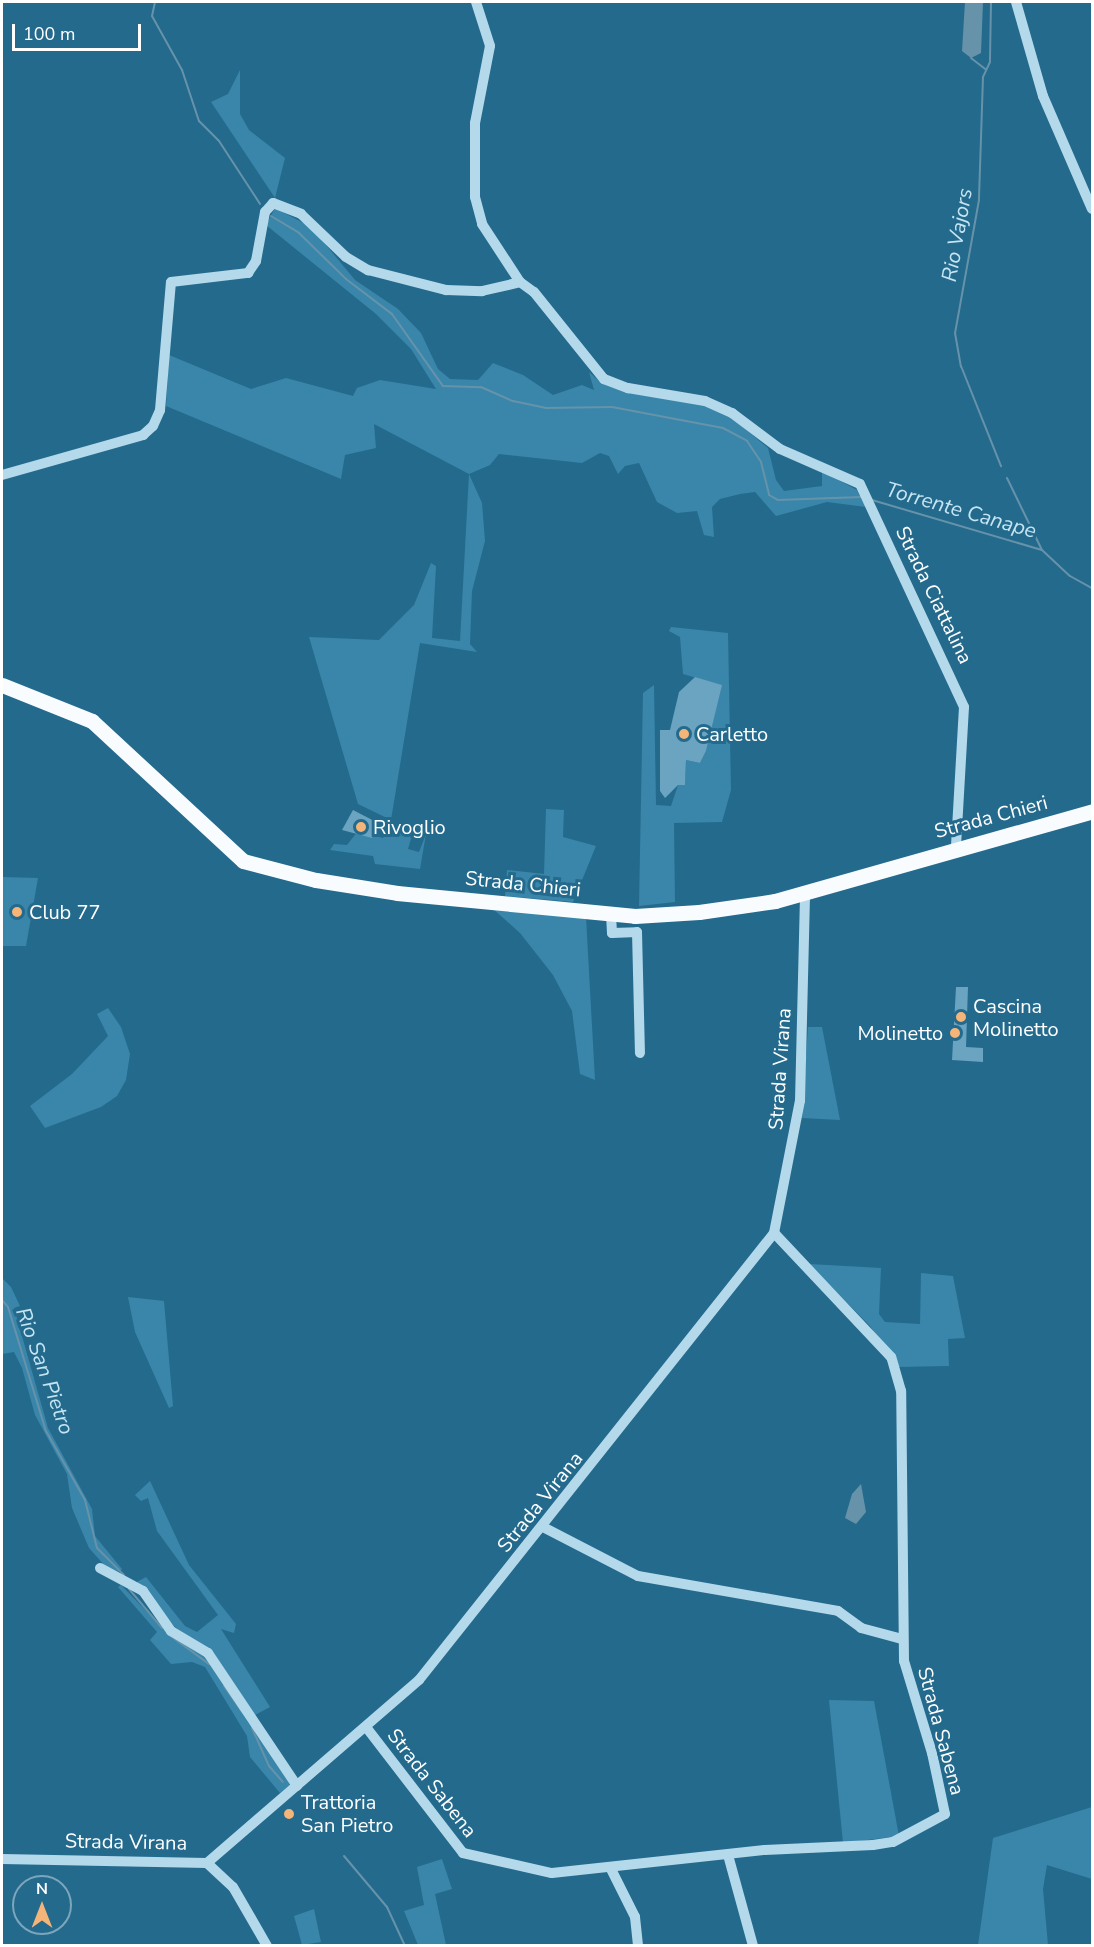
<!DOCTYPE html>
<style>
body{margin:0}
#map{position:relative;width:1094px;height:1947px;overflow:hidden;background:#246a8d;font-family:"Nunito Sans",sans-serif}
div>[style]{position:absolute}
.green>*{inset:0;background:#3986aa}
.water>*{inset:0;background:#6693aa}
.stream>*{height:2px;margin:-1px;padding:0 1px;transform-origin:1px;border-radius:1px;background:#6693aa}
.building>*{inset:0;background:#6aa4c0}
.minor>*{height:10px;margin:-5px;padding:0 5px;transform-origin:5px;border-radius:5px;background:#b4d9eb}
.major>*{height:15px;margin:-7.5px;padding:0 7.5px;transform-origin:7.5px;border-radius:7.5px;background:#f8fcff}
.dots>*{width:16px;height:16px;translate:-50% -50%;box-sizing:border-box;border:3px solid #246a8d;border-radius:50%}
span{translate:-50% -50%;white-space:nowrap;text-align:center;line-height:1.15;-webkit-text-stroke:6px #246a8d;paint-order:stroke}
.street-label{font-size:20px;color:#fff}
.poi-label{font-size:20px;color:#fff}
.left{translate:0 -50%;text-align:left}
.right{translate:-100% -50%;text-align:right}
.water-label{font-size:21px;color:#c6e5f3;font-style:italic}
.frame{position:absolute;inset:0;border:3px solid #fff;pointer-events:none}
.north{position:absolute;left:12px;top:1875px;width:60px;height:60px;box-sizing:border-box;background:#246a8d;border:2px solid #7ca6bb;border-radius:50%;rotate:0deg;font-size:16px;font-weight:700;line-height:24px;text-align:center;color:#fff}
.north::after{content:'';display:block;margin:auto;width:21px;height:27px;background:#f5b478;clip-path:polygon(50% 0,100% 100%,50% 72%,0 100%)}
.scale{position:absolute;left:12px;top:24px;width:129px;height:27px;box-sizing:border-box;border:3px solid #fff;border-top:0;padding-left:8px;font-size:18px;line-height:21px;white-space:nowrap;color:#fff;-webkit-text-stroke:4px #246a8d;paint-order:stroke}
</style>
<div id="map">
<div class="green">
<div style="clip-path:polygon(240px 70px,240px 114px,249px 130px,285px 158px,275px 198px,211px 102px,228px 94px)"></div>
<div style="clip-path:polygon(275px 208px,311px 227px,355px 280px,398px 309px,421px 333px,438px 369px,450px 379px,478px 380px,493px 363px,523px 375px,553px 395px,582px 385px,594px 390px,589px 372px,600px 382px,704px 404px,731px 417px,768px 448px,776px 480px,784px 491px,822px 486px,822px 471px,857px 490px,866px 507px,827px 502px,776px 516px,755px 492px,740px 494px,720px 499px,712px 507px,714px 537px,704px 535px,697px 511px,677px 513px,657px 502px,639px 463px,625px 466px,618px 474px,609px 456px,600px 453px,582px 463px,499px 454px,490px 465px,469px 474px,482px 503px,485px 541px,472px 591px,470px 644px,477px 652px,420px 643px,391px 820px,358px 804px,309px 637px,379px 640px,414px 605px,431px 563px,436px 566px,432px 638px,460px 641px,469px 474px,374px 424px,376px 448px,345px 455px,341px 479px,166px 406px,169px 355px,251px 389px,286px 378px,353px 396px,357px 388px,380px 380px,436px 389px,411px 349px,376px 314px,266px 225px)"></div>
<div style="clip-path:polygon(671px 627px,728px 633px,731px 790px,722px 822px,674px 823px,675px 902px,639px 906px,643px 693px,654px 685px,656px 805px,671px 806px,678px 785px,685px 784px,686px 760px,700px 763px,706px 751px,721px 685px,683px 674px,680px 637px,669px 631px)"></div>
<div style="clip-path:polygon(546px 809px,564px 810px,563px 837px,596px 846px,573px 902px,505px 896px,507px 870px,544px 874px)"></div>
<div style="clip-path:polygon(389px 827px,412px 835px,408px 849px,419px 852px,426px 834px,420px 869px,375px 864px,373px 856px,330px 850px,334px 844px,347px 845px,358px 831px,383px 838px)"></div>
<div style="clip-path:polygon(2px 877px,38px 878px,26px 946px,2px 946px)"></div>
<div style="clip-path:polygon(493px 909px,586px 917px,595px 1080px,580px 1074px,572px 1011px,553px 975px,520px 933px)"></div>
<div style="clip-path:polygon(108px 1008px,121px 1027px,130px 1054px,126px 1080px,117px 1096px,101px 1107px,45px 1128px,30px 1106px,72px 1074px,108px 1036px,97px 1014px)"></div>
<div style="clip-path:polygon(808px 1027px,822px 1027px,840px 1120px,802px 1118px)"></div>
<div style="clip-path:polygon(809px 1264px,881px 1268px,879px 1314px,885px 1322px,920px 1324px,921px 1273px,953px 1276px,965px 1338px,948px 1339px,949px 1366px,898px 1367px,870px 1326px)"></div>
<div style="clip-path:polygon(2px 1278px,11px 1287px,20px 1306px,14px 1308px,48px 1428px,92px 1509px,95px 1536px,122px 1569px,119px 1572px,105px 1566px,89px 1548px,72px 1508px,67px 1474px,35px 1415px,22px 1368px,14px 1352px,2px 1354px)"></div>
<div style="clip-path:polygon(128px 1297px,164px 1301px,173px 1406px,169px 1408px,135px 1332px)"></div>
<div style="clip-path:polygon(150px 1481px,189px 1565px,236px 1624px,234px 1633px,221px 1629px,270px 1707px,255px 1715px,135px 1583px,146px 1577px,185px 1626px,197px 1632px,218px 1615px,157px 1531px,148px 1498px,141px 1501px,135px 1495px)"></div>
<div style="clip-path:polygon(121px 1585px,160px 1625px,204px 1653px,288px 1778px,290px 1785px,280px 1793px,250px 1757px,247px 1736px,205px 1667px,192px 1662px,171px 1664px,150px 1640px,157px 1632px,118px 1587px)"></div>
<div style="clip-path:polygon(829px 1700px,874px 1701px,899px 1836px,843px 1843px)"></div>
<div style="clip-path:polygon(1092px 1807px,1092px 1879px,1047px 1865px,1043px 1889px,1048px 1945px,978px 1945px,993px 1838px)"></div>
<div style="clip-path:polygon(442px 1859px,452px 1889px,435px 1894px,446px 1945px,418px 1945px,404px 1911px,424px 1905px,417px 1867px)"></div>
<div style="clip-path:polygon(314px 1909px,321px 1942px,302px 1945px,294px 1916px)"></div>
</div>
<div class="water">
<div style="clip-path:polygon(965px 2px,983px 2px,981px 53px,971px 58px,962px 51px)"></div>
<div style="clip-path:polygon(861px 1484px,866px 1512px,856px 1524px,845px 1518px,852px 1494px)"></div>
</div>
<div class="stream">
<div style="left:155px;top:2px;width:14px;rotate:102deg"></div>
<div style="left:152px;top:16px;width:62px;rotate:60.9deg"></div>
<div style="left:182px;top:70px;width:54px;rotate:71.6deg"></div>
<div style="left:199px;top:121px;width:28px;rotate:45deg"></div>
<div style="left:219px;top:141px;width:75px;rotate:56.9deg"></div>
<div style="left:991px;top:2px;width:60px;rotate:91deg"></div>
<div style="left:990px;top:62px;width:17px;rotate:115deg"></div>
<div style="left:983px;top:77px;width:123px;rotate:91.9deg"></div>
<div style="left:979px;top:200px;width:135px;rotate:100.2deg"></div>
<div style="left:955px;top:333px;width:34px;rotate:80deg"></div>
<div style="left:961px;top:366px;width:108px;rotate:68.2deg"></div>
<div style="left:971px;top:58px;width:18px;rotate:38deg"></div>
<div style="left:271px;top:216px;width:31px;rotate:31deg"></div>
<div style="left:298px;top:232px;width:67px;rotate:44.4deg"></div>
<div style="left:346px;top:279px;width:58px;rotate:37.3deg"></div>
<div style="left:392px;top:314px;width:88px;rotate:54.7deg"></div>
<div style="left:443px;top:386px;width:38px;rotate:2deg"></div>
<div style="left:481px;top:387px;width:35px;rotate:24deg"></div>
<div style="left:513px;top:401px;width:34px;rotate:12deg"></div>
<div style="left:546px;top:408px;width:66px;rotate:-0.9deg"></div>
<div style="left:612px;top:407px;width:113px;rotate:10.7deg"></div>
<div style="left:723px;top:428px;width:27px;rotate:28deg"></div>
<div style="left:747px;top:441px;width:25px;rotate:56deg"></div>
<div style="left:761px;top:462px;width:34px;rotate:76deg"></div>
<div style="left:769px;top:495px;width:10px;rotate:29deg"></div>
<div style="left:778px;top:500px;width:84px;rotate:-2deg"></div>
<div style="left:1007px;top:478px;width:80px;rotate:64.1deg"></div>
<div style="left:1042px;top:550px;width:38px;rotate:43deg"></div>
<div style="left:1070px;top:576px;width:25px;rotate:29deg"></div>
<div style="left:872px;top:500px;width:177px;rotate:16.4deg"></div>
<div style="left:2px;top:1300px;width:9px;rotate:49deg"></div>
<div style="left:8px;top:1307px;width:130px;rotate:73deg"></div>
<div style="left:46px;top:1431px;width:79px;rotate:60.5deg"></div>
<div style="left:85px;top:1500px;width:49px;rotate:76deg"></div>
<div style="left:97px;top:1548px;width:38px;rotate:45deg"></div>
<div style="left:129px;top:1589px;width:51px;rotate:49.8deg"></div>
<div style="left:168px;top:1634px;width:51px;rotate:36.2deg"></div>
<div style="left:224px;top:1686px;width:33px;rotate:55deg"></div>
<div style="left:252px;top:1728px;width:42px;rotate:65.9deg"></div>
<div style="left:269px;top:1766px;width:21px;rotate:49deg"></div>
<div style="left:344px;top:1856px;width:67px;rotate:49.9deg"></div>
<div style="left:387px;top:1907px;width:43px;rotate:65.2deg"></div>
</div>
<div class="building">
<div style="clip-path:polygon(695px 677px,722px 685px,706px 751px,700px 763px,686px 760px,685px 785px,678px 785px,665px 798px,660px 791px,660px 730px,670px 730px,679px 692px)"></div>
<div style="clip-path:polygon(353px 810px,380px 824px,372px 838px,342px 830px)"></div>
<div style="clip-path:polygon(956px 987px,968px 987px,966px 1047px,983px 1048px,983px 1062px,952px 1060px)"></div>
</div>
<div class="minor">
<div style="left:476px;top:2px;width:46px;rotate:72.3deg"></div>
<div style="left:490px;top:46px;width:78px;rotate:101deg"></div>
<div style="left:475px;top:123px;width:74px;rotate:90deg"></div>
<div style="left:475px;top:197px;width:28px;rotate:75deg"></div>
<div style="left:482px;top:224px;width:69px;rotate:56.8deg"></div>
<div style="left:520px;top:282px;width:17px;rotate:36deg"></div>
<div style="left:534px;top:292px;width:112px;rotate:51.2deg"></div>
<div style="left:604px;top:379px;width:26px;rotate:21deg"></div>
<div style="left:628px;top:388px;width:78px;rotate:9.6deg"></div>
<div style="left:705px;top:401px;width:30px;rotate:24deg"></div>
<div style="left:732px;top:413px;width:60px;rotate:36.9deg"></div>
<div style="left:780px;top:449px;width:87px;rotate:23.6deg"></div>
<div style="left:860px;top:484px;width:246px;rotate:65deg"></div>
<div style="left:964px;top:707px;width:140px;rotate:93.3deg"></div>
<div style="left:1016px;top:2px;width:98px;rotate:74deg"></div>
<div style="left:1043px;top:96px;width:123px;rotate:66.6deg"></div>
<div style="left:2px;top:475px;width:147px;rotate:-15.8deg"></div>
<div style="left:143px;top:435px;width:13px;rotate:-42deg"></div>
<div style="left:153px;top:426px;width:17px;rotate:-66deg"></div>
<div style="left:160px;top:410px;width:128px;rotate:-85.1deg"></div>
<div style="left:171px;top:282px;width:78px;rotate:-6.7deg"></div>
<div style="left:248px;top:273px;width:14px;rotate:-56deg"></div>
<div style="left:256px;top:261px;width:50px;rotate:-79.6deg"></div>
<div style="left:265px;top:212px;width:12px;rotate:-48deg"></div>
<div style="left:273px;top:203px;width:30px;rotate:21deg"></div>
<div style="left:301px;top:214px;width:62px;rotate:43.7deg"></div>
<div style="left:346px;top:257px;width:26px;rotate:31deg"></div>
<div style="left:368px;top:270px;width:81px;rotate:14.4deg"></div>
<div style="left:446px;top:290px;width:36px;rotate:2deg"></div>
<div style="left:482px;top:291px;width:39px;rotate:-13deg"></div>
<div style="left:611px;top:914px;width:19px;rotate:87deg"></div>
<div style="left:612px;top:933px;width:25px;rotate:-2deg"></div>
<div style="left:637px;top:932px;width:121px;rotate:88.6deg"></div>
<div style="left:543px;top:1527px;width:107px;rotate:27.3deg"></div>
<div style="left:638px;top:1576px;width:203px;rotate:9.9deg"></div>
<div style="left:838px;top:1611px;width:29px;rotate:36deg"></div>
<div style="left:861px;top:1628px;width:42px;rotate:15deg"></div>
<div style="left:100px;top:1568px;width:49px;rotate:28.1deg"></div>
<div style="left:143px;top:1591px;width:49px;rotate:55deg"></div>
<div style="left:171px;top:1631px;width:43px;rotate:30.7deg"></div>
<div style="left:208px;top:1653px;width:160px;rotate:56.2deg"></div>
<div style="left:366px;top:1727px;width:159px;rotate:52.4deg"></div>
<div style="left:463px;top:1853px;width:91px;rotate:12.7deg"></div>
<div style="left:552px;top:1873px;width:214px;rotate:-6.2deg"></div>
<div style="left:765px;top:1850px;width:108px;rotate:-2.7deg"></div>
<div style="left:873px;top:1845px;width:20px;rotate:-9deg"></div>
<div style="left:893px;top:1842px;width:59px;rotate:-28.3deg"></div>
<div style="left:945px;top:1814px;width:62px;rotate:-102deg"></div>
<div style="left:932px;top:1753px;width:96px;rotate:-106.9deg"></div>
<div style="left:904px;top:1661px;width:270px;rotate:-90.6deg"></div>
<div style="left:901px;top:1391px;width:35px;rotate:-106deg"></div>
<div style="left:891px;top:1357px;width:170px;rotate:-133.3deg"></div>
<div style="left:728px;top:1855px;width:94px;rotate:74.6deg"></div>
<div style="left:2px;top:1859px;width:205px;rotate:1.1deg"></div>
<div style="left:207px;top:1863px;width:35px;rotate:43deg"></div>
<div style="left:233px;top:1887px;width:68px;rotate:60deg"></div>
<div style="left:207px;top:1863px;width:280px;rotate:-40.8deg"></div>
<div style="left:419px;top:1680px;width:571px;rotate:-51.54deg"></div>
<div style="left:774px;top:1233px;width:135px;rotate:-78.9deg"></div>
<div style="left:800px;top:1101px;width:208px;rotate:-88.6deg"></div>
<div style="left:610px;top:1867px;width:56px;rotate:63.4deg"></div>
<div style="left:635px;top:1917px;width:29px;rotate:84deg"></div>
</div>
<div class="major">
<div style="left:2px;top:685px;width:97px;rotate:21.8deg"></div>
<div style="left:92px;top:721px;width:206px;rotate:42.8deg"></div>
<div style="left:243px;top:861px;width:75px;rotate:14.6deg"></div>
<div style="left:316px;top:880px;width:82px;rotate:9.1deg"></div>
<div style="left:397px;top:893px;width:239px;rotate:5.5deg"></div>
<div style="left:635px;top:916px;width:64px;rotate:-3.6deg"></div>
<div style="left:699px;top:912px;width:77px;rotate:-8.2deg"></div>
<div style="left:775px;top:901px;width:330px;rotate:-15.8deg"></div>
</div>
<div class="dots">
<div style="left:684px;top:734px;background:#f5b478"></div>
<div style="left:361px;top:827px;background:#f5b478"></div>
<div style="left:17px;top:912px;background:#f5b478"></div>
<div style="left:961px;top:1017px;background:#f5b478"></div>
<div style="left:955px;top:1033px;background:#f5b478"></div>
<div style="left:289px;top:1814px;background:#f5b478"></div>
</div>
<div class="street-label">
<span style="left:934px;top:595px;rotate:64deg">Strada Ciattalina</span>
<span style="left:991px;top:817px;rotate:-15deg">Strada Chieri</span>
<span style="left:523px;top:884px;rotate:6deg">Strada Chieri</span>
<span style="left:780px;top:1069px;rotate:-86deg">Strada Virana</span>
<span style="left:540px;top:1502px;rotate:-51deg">Strada Virana</span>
<span style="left:941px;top:1731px;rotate:75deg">Strada Sabena</span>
<span style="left:432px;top:1783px;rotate:52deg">Strada Sabena</span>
<span style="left:126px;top:1842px;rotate:1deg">Strada Virana</span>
</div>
<div class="poi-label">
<span class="left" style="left:696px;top:734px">Carletto</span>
<span class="left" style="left:373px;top:827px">Rivoglio</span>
<span class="left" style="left:29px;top:912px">Club 77</span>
<span class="left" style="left:973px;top:1018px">Cascina<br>Molinetto</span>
<span class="right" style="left:943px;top:1033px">Molinetto</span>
<span class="left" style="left:301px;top:1814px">Trattoria<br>San Pietro</span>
</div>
<div class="water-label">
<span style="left:957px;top:235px;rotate:-80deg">Rio Vajors</span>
<span style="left:961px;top:510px;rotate:16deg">Torrente Canape</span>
<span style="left:45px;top:1371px;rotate:70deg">Rio San Pietro</span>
</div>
<div class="frame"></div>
<div class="north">N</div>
<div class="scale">100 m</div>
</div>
